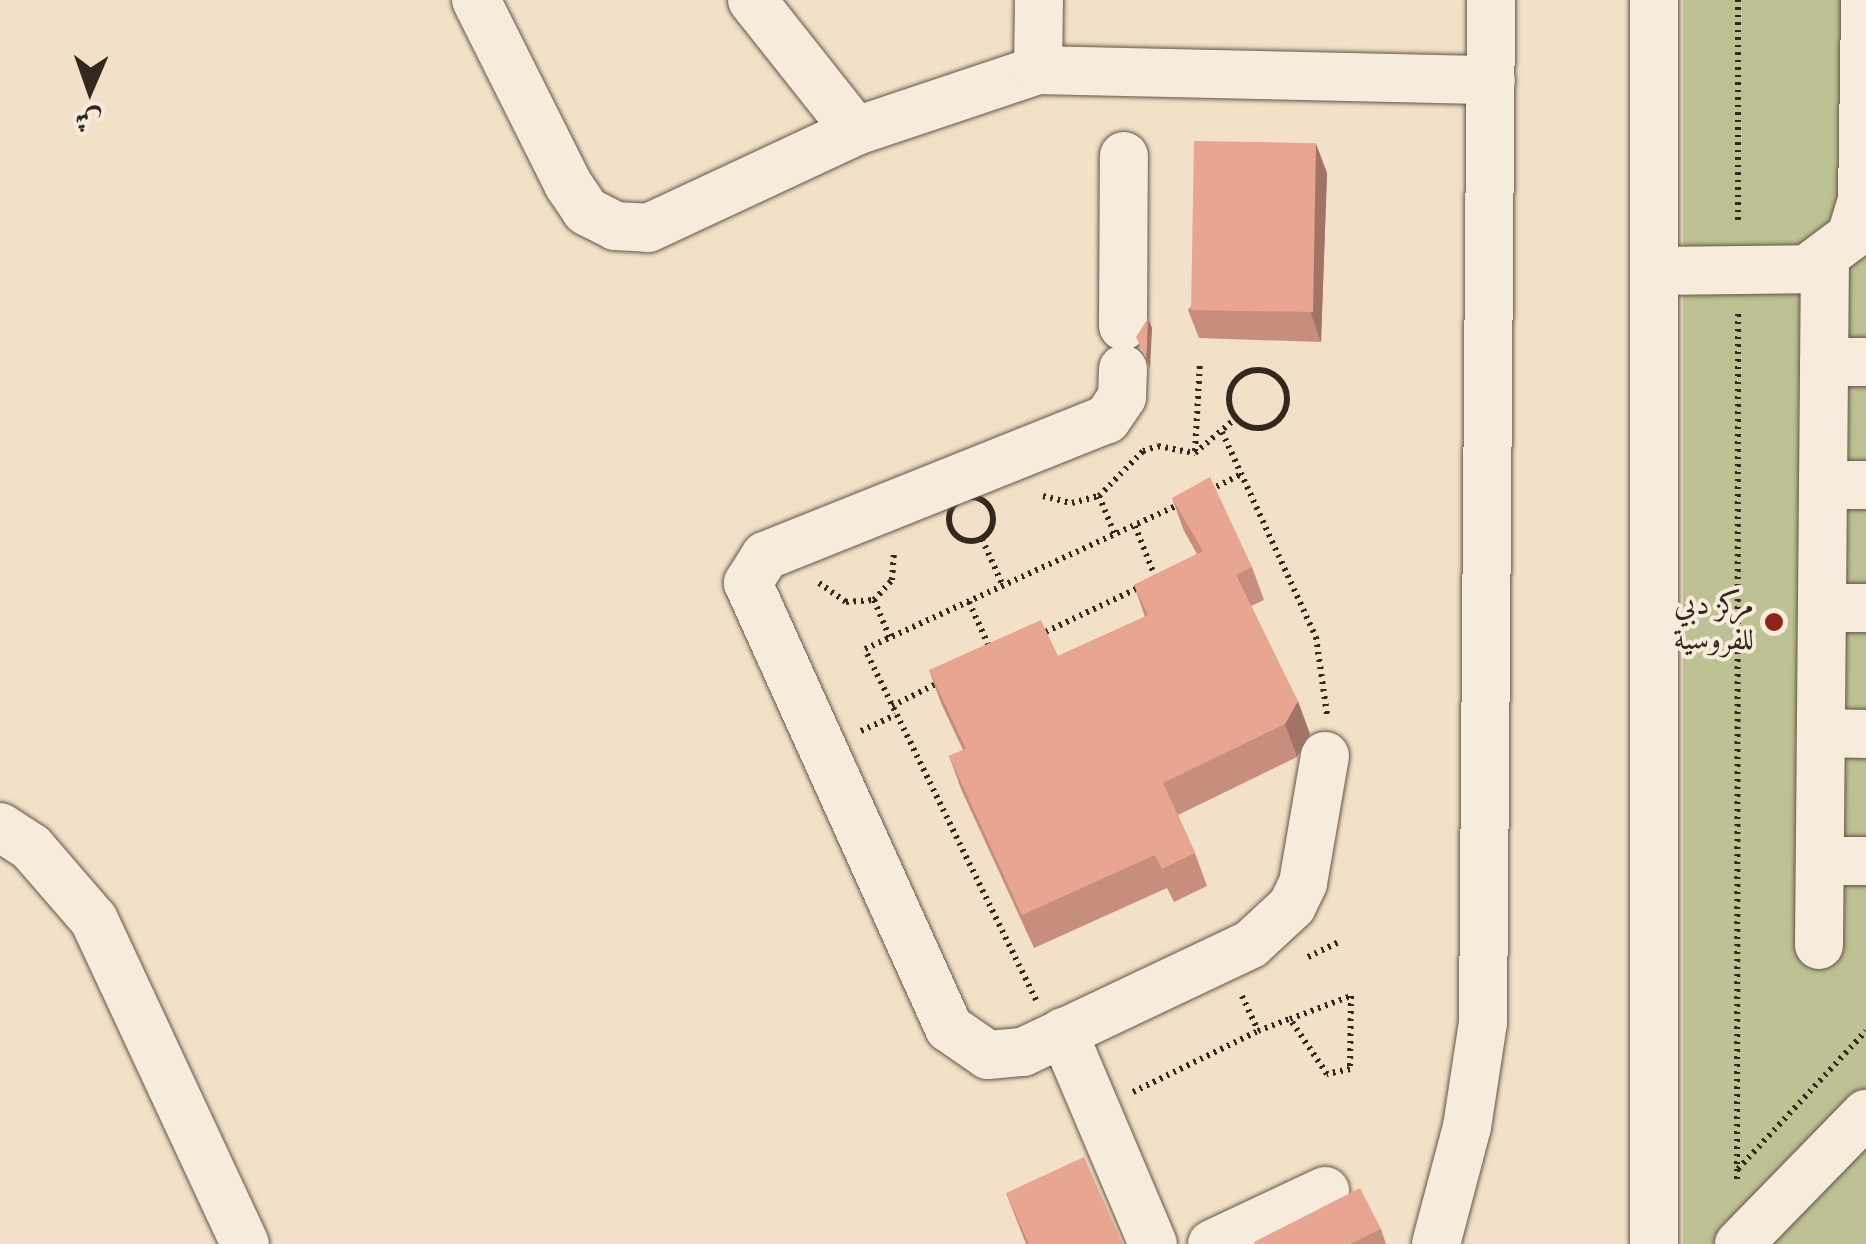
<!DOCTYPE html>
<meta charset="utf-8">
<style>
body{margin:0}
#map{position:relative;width:1866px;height:1244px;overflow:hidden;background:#f2e0c8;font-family:"IM FELL Double Pica",Amiri,serif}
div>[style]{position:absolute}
.green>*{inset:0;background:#bec193;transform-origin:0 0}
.path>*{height:6px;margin-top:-3px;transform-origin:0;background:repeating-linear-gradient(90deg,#33281d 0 2.5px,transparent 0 7.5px)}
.path>.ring{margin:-3px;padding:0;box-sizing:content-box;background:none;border:6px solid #33281d;border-radius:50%}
.roads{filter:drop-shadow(0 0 2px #635648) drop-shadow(0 0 2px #635648)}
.minor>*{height:48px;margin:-24px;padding:0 24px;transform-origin:24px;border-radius:24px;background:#f7ebdb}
.wall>*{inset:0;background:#c78e7e}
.shaded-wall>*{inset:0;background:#a27466}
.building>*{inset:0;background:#e7a592;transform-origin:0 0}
.dots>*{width:28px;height:28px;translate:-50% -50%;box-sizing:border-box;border:5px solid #f7ebdb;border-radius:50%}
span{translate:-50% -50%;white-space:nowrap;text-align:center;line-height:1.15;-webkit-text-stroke:8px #f7ebdb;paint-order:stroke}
.poi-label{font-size:30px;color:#33281d}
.right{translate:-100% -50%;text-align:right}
.north{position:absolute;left:40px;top:40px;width:100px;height:100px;-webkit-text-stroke:8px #f7ebdb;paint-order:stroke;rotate:182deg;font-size:28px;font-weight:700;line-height:40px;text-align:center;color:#33281d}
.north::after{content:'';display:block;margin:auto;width:35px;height:45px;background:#33281d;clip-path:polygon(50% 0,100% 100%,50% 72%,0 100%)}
</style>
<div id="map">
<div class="green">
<div style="left:1683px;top:0;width:183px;height:1244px"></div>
</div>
<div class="path">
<div style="left:1738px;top:0;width:224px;rotate:90deg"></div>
<div class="ring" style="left:1229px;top:370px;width:52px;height:52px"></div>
<div style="left:1222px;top:432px;width:226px;rotate:65.4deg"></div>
<div style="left:1316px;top:637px;width:78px;rotate:81.9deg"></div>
<div style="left:1195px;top:451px;width:89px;rotate:-86.8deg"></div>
<div style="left:1210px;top:490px;width:35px;rotate:-27deg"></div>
<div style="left:1043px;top:496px;width:30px;rotate:14deg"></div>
<div style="left:1072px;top:503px;width:28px;rotate:-15deg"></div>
<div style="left:1099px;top:496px;width:63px;rotate:-45.6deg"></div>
<div style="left:1143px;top:451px;width:16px;rotate:-18deg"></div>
<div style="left:1158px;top:446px;width:38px;rotate:11deg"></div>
<div style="left:1195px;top:453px;width:54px;rotate:-40.5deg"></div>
<div style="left:1099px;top:496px;width:42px;rotate:67.7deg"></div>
<div class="ring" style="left:949px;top:497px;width:38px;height:38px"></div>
<div style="left:1135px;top:526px;width:57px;rotate:68.4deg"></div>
<div style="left:982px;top:539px;width:51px;rotate:65.9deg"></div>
<div style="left:819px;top:583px;width:33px;rotate:35deg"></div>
<div style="left:846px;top:602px;width:28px;rotate:-4deg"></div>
<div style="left:874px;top:600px;width:27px;rotate:-48deg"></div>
<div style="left:892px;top:580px;width:28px;rotate:-86deg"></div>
<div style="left:874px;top:600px;width:41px;rotate:67.2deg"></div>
<div style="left:969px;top:602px;width:54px;rotate:65.8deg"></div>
<div style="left:1039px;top:635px;width:112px;rotate:-25.4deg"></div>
<div style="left:892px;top:706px;width:56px;rotate:-26.6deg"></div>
<div style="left:861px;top:731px;width:38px;rotate:-25deg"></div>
<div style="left:1308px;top:957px;width:37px;rotate:-26deg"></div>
<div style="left:1242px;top:996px;width:38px;rotate:65deg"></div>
<div style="left:1036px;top:1000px;width:390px;rotate:-116deg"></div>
<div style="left:865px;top:649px;width:347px;rotate:-24.7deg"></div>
<div style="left:1133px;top:1092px;width:139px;rotate:-26deg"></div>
<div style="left:1258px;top:1031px;width:34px;rotate:-21deg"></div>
<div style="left:1290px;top:1019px;width:65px;rotate:-20.7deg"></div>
<div style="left:1351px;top:996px;width:73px;rotate:90.8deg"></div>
<div style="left:1350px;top:1069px;width:24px;rotate:168deg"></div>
<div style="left:1327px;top:1074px;width:66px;rotate:-123.9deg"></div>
<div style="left:1738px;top:1169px;width:188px;rotate:-47.2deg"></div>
<div style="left:1737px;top:1179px;width:868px;rotate:-89.93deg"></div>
</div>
<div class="roads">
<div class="minor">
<div style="left:476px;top:0;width:206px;rotate:63.4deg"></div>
<div style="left:568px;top:184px;width:32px;rotate:56deg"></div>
<div style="left:586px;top:211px;width:33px;rotate:27deg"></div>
<div style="left:615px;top:226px;width:33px;rotate:3deg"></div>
<div style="left:648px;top:228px;width:230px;rotate:-25deg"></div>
<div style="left:856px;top:131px;width:192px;rotate:-18.5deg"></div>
<div style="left:1038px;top:70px;width:453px;rotate:1.3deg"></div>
<div style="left:752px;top:0;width:167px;rotate:51.6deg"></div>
<div style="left:1038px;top:70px;width:70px;rotate:-89.2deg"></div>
<div style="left:1654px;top:271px;width:153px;rotate:-0.7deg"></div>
<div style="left:1807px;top:269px;width:55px;rotate:-36.9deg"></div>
<div style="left:1851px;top:236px;width:37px;rotate:-73deg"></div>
<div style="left:1862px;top:201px;width:201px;rotate:-89.1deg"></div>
<div style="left:1123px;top:326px;width:170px;rotate:-89.7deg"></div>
<div style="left:1824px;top:362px;width:42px"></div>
<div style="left:1123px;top:369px;width:28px;rotate:92deg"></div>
<div style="left:1122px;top:397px;width:27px;rotate:124deg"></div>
<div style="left:1107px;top:419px;width:368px;rotate:158.2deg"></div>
<div style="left:765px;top:556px;width:32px;rotate:122deg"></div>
<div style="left:748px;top:583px;width:488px;rotate:65.7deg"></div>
<div style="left:949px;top:1028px;width:47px;rotate:34.7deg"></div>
<div style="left:988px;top:1055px;width:35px;rotate:-5deg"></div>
<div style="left:1023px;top:1052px;width:252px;rotate:-25.3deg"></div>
<div style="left:1251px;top:944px;width:56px;rotate:-42.8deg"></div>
<div style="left:1292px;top:906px;width:25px;rotate:-64deg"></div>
<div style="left:1303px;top:883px;width:129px;rotate:-80.2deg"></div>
<div style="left:1823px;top:485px;width:43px"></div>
<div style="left:1822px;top:608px;width:44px"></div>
<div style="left:1821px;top:733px;width:45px;rotate:1.3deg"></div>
<div style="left:0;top:827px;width:37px;rotate:33deg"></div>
<div style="left:31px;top:847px;width:96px;rotate:49.2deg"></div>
<div style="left:94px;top:920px;width:357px;rotate:65deg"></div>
<div style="left:1820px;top:861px;width:46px"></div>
<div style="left:1819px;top:945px;width:684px;rotate:-89.5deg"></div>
<div style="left:1063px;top:1032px;width:230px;rotate:67deg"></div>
<div style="left:1212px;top:1244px;width:125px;rotate:-25.1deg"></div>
<div style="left:1436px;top:1244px;width:121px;rotate:-75.2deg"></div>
<div style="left:1467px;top:1127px;width:105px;rotate:-81.3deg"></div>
<div style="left:1483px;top:1023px;width:1023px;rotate:-89.55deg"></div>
<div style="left:1654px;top:1244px;width:1244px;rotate:-90deg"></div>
<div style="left:1739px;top:1244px;width:182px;rotate:-45.7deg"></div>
</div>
</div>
<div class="wall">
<div style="clip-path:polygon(1316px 144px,1327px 173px,1321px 342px,1199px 338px,1188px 310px)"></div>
<div style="clip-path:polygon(1172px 498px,1252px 567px,1264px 600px,1251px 606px,1310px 734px,1297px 757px,1178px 815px,1195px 853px,1207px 886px,1174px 902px,1167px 888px,1034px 948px,961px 789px,949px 756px,963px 750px,941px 703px,929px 670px,1058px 656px,1145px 617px,1134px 585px,1197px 554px,1184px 531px)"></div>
<div style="clip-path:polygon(1006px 1193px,1123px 1244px,1026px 1244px)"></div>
<div style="clip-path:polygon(1381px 1229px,1386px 1244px,1254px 1244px)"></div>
</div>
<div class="shaded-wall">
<div style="clip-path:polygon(1316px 144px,1327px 173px,1321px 342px,1311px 314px)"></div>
<div style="clip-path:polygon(1148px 318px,1152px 328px,1150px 368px,1146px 358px)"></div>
<div style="clip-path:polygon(1298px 701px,1310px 734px,1297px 757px,1285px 724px)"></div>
</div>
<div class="building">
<div style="left:1194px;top:141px;width:122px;height:169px;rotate:1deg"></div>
<div style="clip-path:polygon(1148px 318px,1146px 358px,1136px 337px)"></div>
<div style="clip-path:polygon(1210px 477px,1252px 567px,1236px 575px,1298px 701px,1285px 724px,1163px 783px,1195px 853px,1162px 869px,1155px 855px,1022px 915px,949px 756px,966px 749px,929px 670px,1041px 620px,1058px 656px,1148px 615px,1134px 585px,1203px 551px,1172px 498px)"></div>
<div style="clip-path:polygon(1084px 1157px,1123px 1244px,1029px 1244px,1006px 1193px)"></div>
<div style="clip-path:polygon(1360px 1188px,1381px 1229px,1350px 1244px,1255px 1244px,1254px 1242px)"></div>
</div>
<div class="dots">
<div style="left:1774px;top:622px;background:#8f2418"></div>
</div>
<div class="poi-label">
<span class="right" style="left:1754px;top:622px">مركز دبي<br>للفروسية</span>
</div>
<div class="north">ش</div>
</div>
